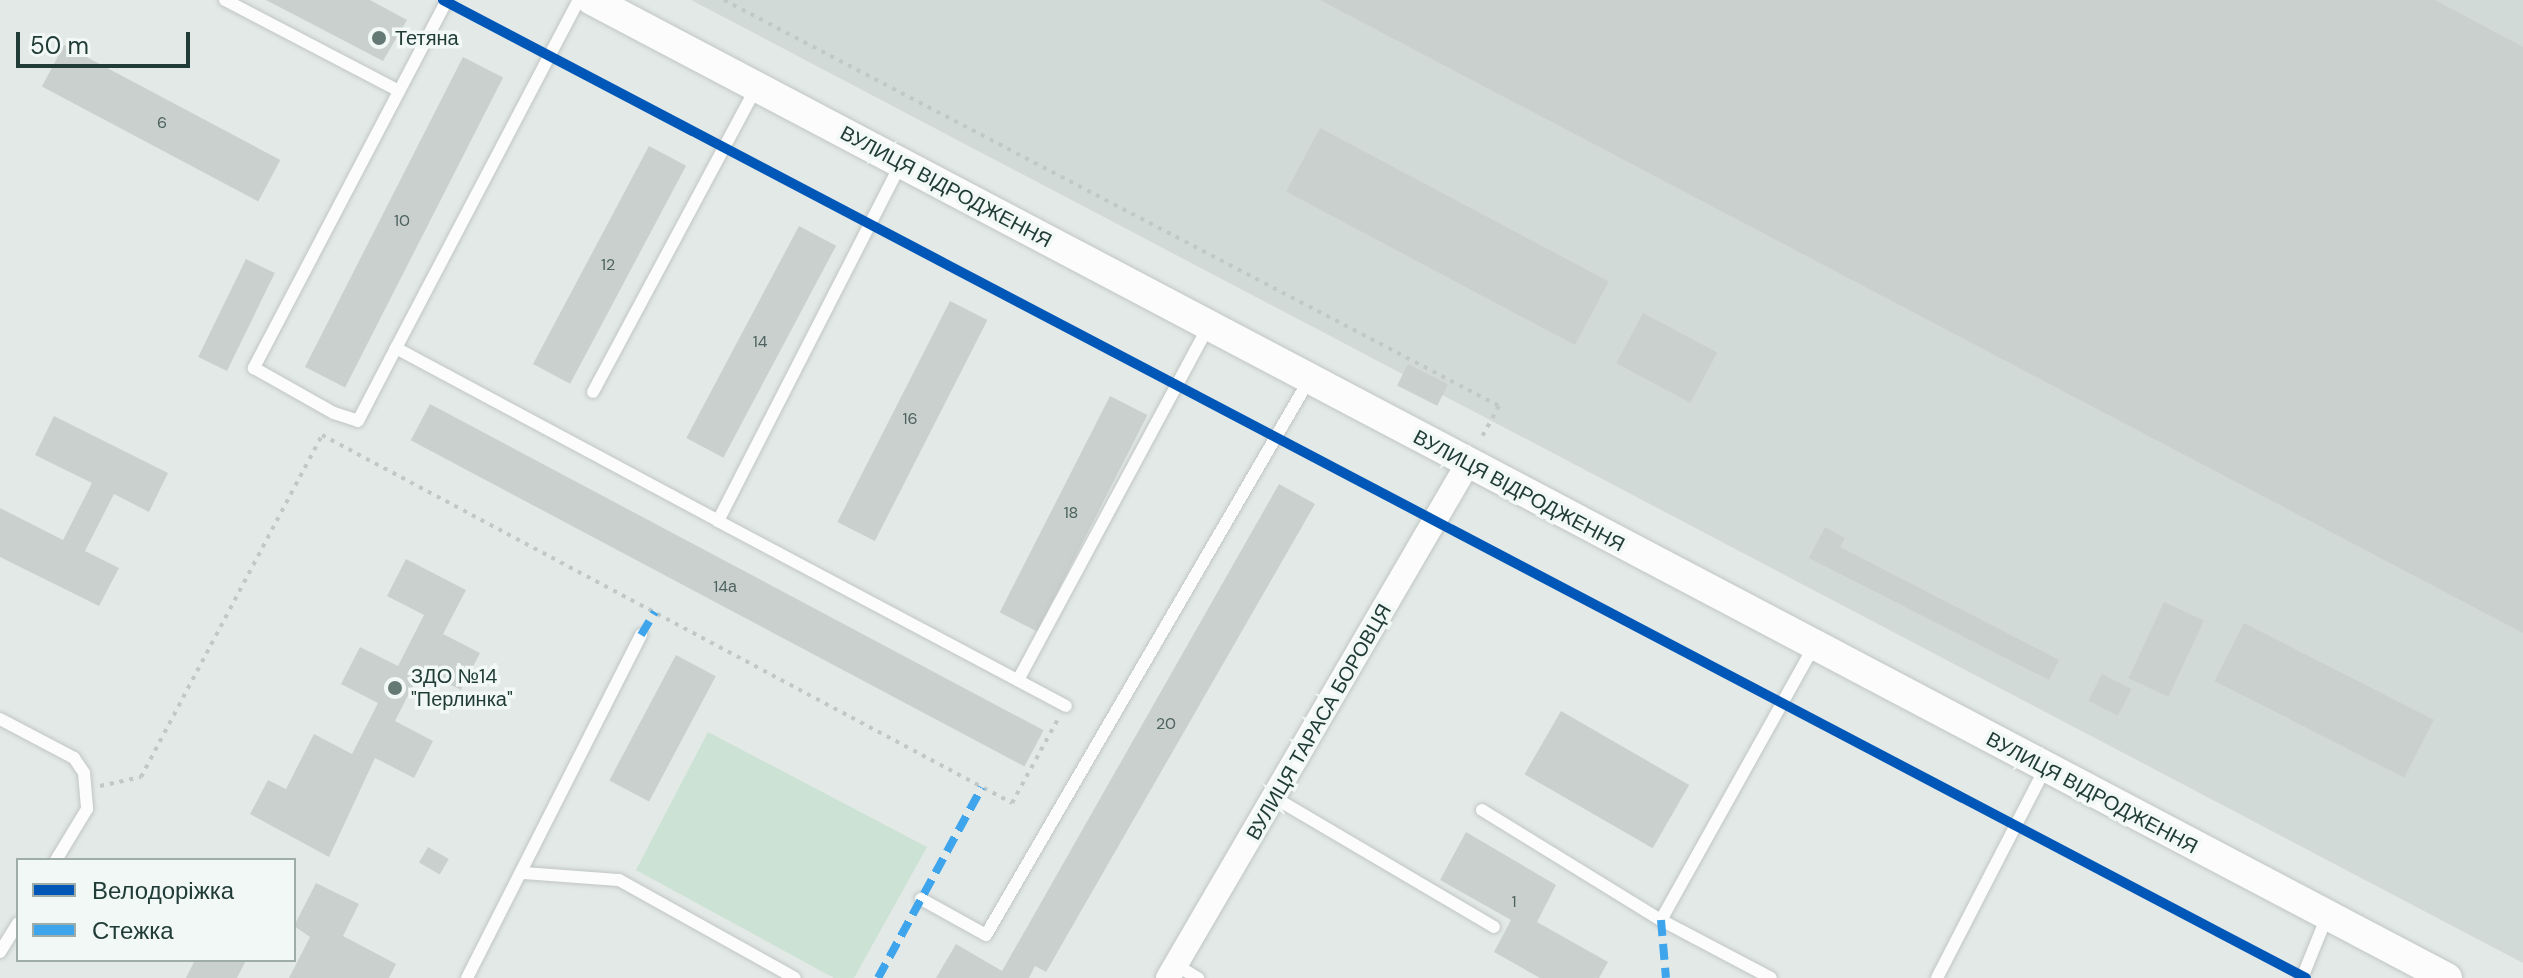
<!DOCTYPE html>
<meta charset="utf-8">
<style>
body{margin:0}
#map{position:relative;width:2523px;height:978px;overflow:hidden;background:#e3e9e6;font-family:"DM Sans",sans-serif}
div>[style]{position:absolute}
.built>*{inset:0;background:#d1dad7}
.green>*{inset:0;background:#cce2d4}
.building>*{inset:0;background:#cad0ce;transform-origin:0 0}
.path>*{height:4px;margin-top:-2px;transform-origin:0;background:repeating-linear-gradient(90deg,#c0c9c7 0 4px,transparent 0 10px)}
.roads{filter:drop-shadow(0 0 2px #c0c6c4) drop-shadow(0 0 2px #c0c6c4)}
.service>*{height:12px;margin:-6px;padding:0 6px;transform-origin:6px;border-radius:6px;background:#fbfcfb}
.minor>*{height:24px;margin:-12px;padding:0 12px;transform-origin:12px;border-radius:12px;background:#fbfcfb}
.tertiary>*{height:30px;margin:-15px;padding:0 15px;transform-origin:15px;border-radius:15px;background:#fbfcfb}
.quiet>*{height:8px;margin-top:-4px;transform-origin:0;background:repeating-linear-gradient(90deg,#3ea4ec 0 16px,transparent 0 24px)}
.cycleway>*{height:10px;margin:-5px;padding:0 5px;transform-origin:5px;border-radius:5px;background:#0057b8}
.dots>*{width:22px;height:22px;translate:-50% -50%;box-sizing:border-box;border:4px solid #f1f8f5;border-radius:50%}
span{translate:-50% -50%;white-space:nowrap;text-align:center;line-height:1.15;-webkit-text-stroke:7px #f1f8f5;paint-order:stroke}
.number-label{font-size:16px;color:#4c625e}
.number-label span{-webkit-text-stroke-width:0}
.poi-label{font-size:20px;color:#213c37}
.left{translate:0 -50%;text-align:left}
.street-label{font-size:20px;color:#213c37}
.legend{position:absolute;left:16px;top:858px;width:280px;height:104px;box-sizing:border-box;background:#f1f8f5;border:2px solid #9eada9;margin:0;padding:10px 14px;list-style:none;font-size:24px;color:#213c37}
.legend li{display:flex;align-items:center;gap:16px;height:40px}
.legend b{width:40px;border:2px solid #9eada9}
.scale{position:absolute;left:16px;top:32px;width:174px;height:36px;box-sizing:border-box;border:4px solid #213c37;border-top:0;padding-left:10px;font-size:24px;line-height:28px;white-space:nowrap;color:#213c37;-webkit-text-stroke:6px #f1f8f5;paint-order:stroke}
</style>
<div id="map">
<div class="built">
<div style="clip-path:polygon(691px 0,2523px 0,2523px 963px)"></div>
</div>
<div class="green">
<div style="clip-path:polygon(708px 732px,927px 847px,854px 978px,834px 978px,636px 870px)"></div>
</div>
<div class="building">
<div style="clip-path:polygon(266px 0,370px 0,407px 20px,383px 61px)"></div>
<div style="clip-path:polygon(1320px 0,2435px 0,2523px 47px,2523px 633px)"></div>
<div style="left:64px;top:45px;width:245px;height:47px;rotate:28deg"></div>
<div style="left:463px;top:57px;width:45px;height:348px;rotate:27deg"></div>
<div style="left:1320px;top:128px;width:327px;height:72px;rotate:28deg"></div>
<div style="left:649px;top:146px;width:42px;height:247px;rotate:28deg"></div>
<div style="left:799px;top:226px;width:42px;height:240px;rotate:28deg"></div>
<div style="left:246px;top:259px;width:32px;height:109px;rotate:26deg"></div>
<div style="left:950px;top:301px;width:42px;height:248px;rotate:27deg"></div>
<div style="left:1643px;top:313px;width:84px;height:57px;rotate:28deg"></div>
<div style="left:1408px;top:364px;width:45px;height:24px;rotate:27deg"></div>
<div style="left:1110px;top:396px;width:42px;height:243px;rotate:27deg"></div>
<div style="left:430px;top:404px;width:695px;height:41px;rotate:28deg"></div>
<div style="clip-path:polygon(54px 416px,168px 473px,149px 512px,114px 494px,85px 551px,119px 568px,99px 606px,0 557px,0 508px,63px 540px,92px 483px,35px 455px)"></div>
<div style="clip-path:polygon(1279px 484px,1315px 504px,1046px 972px,1035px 966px,1029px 978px,936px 978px,956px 944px,1002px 971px)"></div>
<div style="clip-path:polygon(1825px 527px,1845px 538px,1840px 547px,2059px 660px,2049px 680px,1809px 558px)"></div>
<div style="clip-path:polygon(406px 559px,466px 590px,443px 634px,480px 653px,461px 690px,421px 670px,395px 721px,433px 741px,414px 778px,375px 758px,329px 857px,250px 814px,268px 780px,286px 789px,314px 734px,352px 754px,378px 703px,341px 684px,360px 647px,398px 666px,424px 615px,387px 596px)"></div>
<div style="left:2164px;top:602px;width:44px;height:84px;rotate:25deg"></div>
<div style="left:2244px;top:623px;width:213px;height:65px;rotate:27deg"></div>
<div style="left:676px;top:655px;width:45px;height:142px;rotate:28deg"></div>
<div style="left:2102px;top:674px;width:33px;height:30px;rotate:27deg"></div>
<div style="left:1561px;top:711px;width:148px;height:73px;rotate:30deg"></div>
<div style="clip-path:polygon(1466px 832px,1556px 885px,1537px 922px,1608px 962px,1599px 978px,1540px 978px,1494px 952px,1511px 920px,1440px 880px)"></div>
<div style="left:428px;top:847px;width:24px;height:18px;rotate:30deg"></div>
<div style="clip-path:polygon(316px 883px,359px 904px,343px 936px,396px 964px,389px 978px,289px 978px,310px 937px,294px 926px)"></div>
<div style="clip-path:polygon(195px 960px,246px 960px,237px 978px,186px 978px)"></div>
</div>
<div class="path">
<div style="left:724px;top:0;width:875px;rotate:27.65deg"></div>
<div style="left:1499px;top:406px;width:39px;rotate:119deg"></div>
<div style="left:322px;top:435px;width:782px;rotate:28.07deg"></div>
<div style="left:1012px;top:803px;width:96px;rotate:-61.3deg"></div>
<div style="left:100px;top:786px;width:42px;rotate:-12.4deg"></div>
<div style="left:141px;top:777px;width:389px;rotate:-62.1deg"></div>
</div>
<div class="roads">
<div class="service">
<div style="left:225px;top:0;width:196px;rotate:27.6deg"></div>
<div style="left:447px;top:0;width:416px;rotate:117.7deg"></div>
<div style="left:254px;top:368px;width:92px;rotate:29.4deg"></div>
<div style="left:334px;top:413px;width:25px;rotate:18deg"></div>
<div style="left:358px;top:421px;width:82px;rotate:-62.5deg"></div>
<div style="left:396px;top:348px;width:366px;rotate:28.2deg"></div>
<div style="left:718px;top:521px;width:401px;rotate:-62.9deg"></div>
<div style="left:396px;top:348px;width:393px;rotate:-62.3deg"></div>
<div style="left:593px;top:392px;width:345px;rotate:-61.8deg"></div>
<div style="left:718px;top:521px;width:394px;rotate:28deg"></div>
<div style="left:1018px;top:680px;width:401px;rotate:-61.7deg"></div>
<div style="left:0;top:719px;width:84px;rotate:27.8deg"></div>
<div style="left:74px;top:758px;width:18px;rotate:56deg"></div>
<div style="left:84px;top:773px;width:36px;rotate:85deg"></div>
<div style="left:87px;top:809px;width:60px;rotate:121.3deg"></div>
<div style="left:1275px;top:798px;width:254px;rotate:30.5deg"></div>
<div style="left:1482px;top:810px;width:210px;rotate:31.6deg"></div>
<div style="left:1661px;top:920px;width:124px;rotate:27.8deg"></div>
<div style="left:523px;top:873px;width:96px;rotate:4.2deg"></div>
<div style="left:619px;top:880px;width:201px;rotate:29.1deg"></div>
<div style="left:921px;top:899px;width:74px;rotate:29deg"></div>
<div style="left:986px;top:935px;width:642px;rotate:-59.8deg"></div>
<div style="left:1661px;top:920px;width:314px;rotate:-60.8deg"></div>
<div style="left:0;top:952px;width:34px;rotate:-58deg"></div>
<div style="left:1176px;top:965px;width:26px;rotate:31deg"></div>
<div style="left:467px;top:978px;width:385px;rotate:-63.1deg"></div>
<div style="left:1937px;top:978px;width:235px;rotate:-62.7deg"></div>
<div style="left:2302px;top:978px;width:67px;rotate:-68deg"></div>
</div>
<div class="minor">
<div style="left:1168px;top:978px;width:594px;rotate:-59.76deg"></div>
</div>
<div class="tertiary">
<div style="left:592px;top:0;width:2097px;rotate:27.8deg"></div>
</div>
</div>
<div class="quiet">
<div style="left:641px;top:635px;width:27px;rotate:-59deg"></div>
<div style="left:1661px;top:920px;width:58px;rotate:85.1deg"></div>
<div style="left:878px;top:978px;width:217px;rotate:-61.4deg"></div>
</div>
<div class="cycleway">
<div style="left:443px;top:0;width:2104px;rotate:27.7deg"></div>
</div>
<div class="dots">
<div style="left:379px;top:38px;background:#657974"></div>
<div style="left:395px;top:688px;background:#657974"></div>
</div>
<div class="number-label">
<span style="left:162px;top:123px">6</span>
<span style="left:402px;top:221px">10</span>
<span style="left:608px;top:265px">12</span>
<span style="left:760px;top:342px">14</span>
<span style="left:910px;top:419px">16</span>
<span style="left:1071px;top:513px">18</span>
<span style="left:725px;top:587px">14а</span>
<span style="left:1166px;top:724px">20</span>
<span style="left:1514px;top:902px">1</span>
</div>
<div class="poi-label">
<span class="left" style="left:395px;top:38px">Тетяна</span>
<span class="left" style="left:411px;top:688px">ЗДО №14<br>"Перлинка"</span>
</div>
<div class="street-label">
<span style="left:946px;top:187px;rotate:28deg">ВУЛИЦЯ ВІДРОДЖЕННЯ</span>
<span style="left:1519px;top:491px;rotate:28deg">ВУЛИЦЯ ВІДРОДЖЕННЯ</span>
<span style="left:1319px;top:722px;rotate:-60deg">ВУЛИЦЯ ТАРАСА БОРОВЦЯ</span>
<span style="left:2092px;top:793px;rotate:28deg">ВУЛИЦЯ ВІДРОДЖЕННЯ</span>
</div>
<ul class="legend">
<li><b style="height:10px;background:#0057b8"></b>Велодоріжка</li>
<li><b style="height:10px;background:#3ea4ec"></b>Стежка</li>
</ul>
<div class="scale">50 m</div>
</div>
